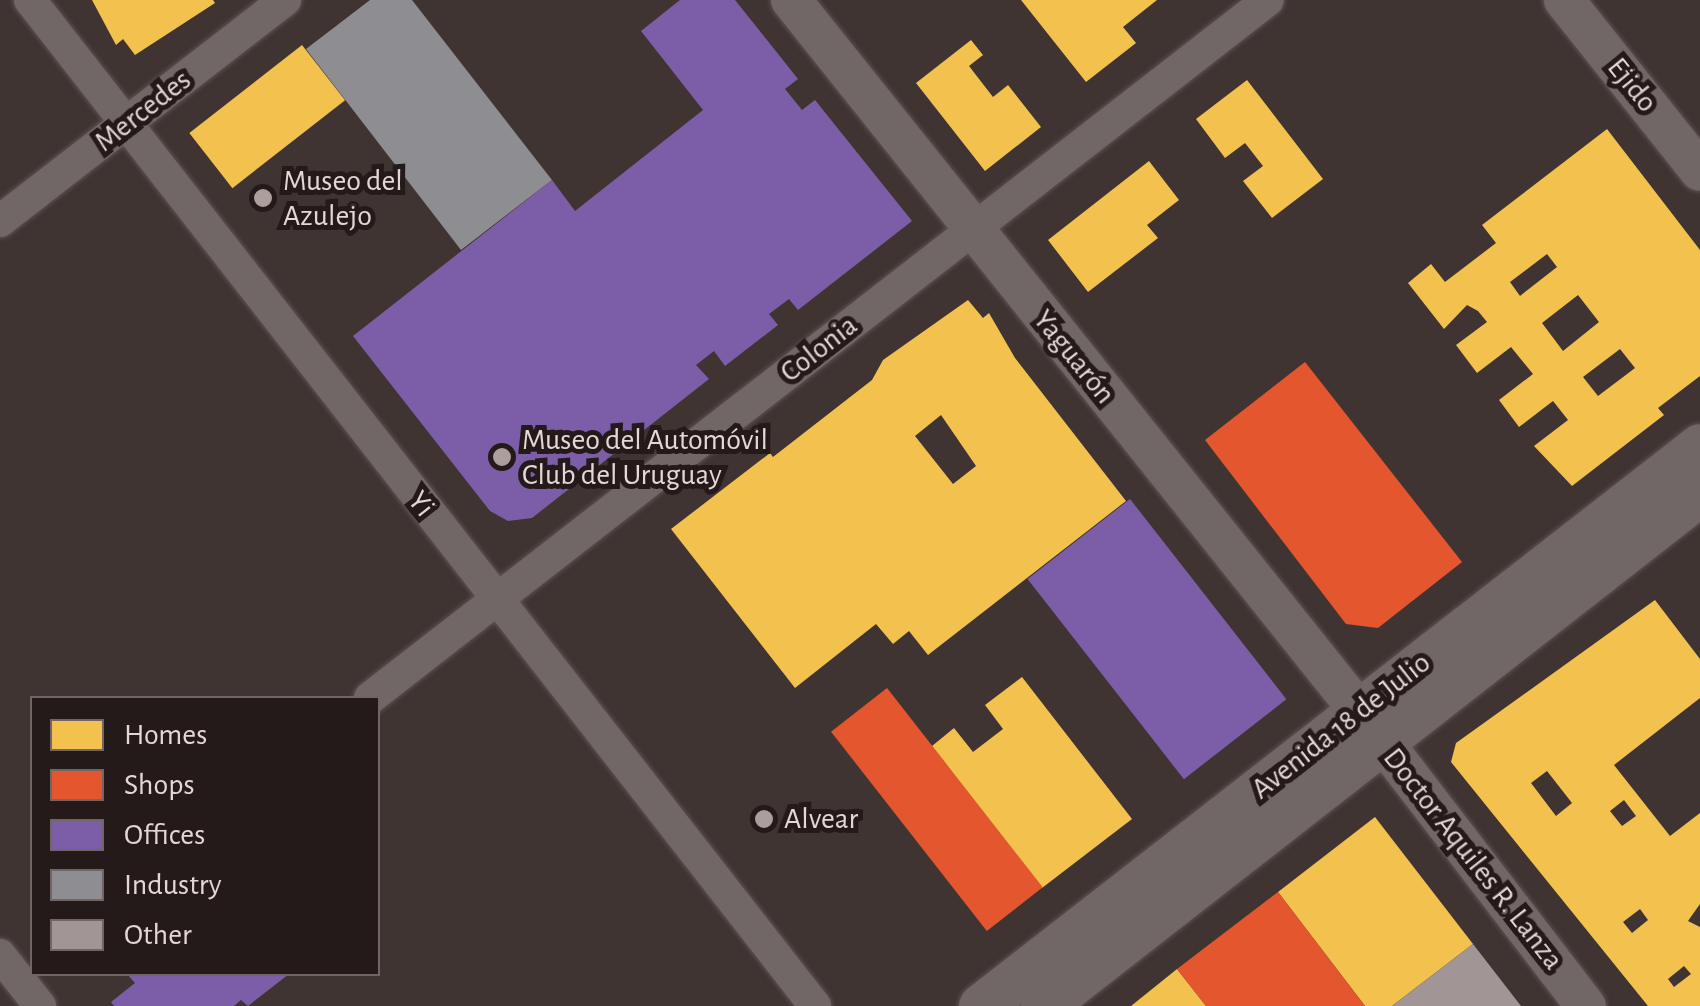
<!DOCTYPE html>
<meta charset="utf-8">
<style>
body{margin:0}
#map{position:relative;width:1700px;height:1006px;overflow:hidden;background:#403433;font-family:"Alegreya Sans",sans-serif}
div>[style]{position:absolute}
.homes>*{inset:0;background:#f2c14e;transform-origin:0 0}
.shops>*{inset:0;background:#e4572e;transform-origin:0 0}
.offices>*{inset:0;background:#7b5ea7;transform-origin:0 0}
.industry>*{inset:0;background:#8d8d92}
.building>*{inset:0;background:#a19695}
.roads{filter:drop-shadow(0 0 2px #5c5150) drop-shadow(0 0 2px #5c5150)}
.minor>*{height:32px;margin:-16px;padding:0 16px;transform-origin:16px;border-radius:16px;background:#706766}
.tertiary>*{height:40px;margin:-20px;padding:0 20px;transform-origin:20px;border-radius:20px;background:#706766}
.secondary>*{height:45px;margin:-22.5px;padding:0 22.5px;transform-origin:22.5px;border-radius:22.5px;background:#706766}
.dots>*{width:28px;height:28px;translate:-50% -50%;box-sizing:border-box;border:5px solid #241a19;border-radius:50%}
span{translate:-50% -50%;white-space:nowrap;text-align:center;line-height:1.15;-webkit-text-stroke:10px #241a19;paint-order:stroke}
.street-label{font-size:30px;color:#e5d7d6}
.poi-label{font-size:30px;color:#e5d7d6}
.left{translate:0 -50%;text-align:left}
.legend{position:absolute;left:30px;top:696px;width:350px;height:280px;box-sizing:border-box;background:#241a19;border:2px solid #716665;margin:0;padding:12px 18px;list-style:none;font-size:30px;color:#e5d7d6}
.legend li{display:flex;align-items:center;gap:20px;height:50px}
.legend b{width:50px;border:2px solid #716665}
</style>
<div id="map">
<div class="homes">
<div style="clip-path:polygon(92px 0,213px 0,215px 3px,135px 55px,123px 39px,116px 45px)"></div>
<div style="clip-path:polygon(1021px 0,1157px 0,1123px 27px,1136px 43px,1086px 82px)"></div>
<div style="clip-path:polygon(971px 40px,983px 55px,969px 66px,993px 97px,1008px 85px,1041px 127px,985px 171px,916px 83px)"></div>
<div style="left:302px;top:45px;width:70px;height:143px;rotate:52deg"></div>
<div style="clip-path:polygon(1247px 80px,1323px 179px,1272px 218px,1243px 181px,1263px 166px,1245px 143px,1225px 158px,1196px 119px)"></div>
<div style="clip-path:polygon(evenodd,1607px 129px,1700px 250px,1700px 376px,1658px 408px,1664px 415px,1572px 486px,1534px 446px,1568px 420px,1553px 401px,1519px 427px,1499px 400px,1533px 374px,1511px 347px,1477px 373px,1456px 345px,1487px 322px,1478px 311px,1467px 305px,1444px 329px,1408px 283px,1431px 264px,1445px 282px,1496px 243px,1482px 225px,1607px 129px,1547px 254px,1557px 267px,1520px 296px,1510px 282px,1547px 254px,1607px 129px,1578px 295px,1599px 322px,1563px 351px,1542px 323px,1578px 295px,1607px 129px,1620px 349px,1635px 368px,1598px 396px,1583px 377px,1620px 349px)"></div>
<div style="clip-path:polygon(1149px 161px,1179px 200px,1147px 225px,1158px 238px,1088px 292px,1048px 240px)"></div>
<div style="clip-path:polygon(evenodd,968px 300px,983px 318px,989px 313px,1015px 358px,1126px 501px,928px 655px,909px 631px,893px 644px,876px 624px,795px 688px,671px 529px,770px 453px,773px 457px,872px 380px,883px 360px,968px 300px,941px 415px,976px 466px,953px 484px,915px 436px,941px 415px)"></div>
<div style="clip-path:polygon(evenodd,1655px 600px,1700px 659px,1700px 698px,1614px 765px,1670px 836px,1700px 813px,1700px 904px,1688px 921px,1700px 927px,1700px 1006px,1648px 1006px,1451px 762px,1456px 743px,1655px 600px,1547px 771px,1572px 803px,1556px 816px,1531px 783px,1547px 771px,1655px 600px,1624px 800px,1636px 816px,1622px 826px,1610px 811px,1624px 800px,1655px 600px,1640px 909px,1648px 920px,1632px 933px,1623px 922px,1640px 909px,1655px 600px,1684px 966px,1691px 974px,1674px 987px,1668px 979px,1684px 966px)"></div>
<div style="clip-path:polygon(1022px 677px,1132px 819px,1042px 888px,932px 746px,954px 728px,973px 752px,1003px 729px,985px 705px)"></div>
<div style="clip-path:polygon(1375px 817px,1473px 944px,1392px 1006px,1365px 1006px,1278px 892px)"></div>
<div style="clip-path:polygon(1177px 969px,1206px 1006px,1131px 1006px)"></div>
</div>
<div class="shops">
<div style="clip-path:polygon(1305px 362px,1462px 562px,1378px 628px,1346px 624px,1205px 440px)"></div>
<div style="left:887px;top:688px;width:253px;height:71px;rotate:52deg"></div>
<div style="clip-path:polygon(1278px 892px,1365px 1006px,1206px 1006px,1177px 969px)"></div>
</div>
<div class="offices">
<div style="clip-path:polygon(680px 0,735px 0,798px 79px,785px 89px,802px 110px,815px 100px,912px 221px,798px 310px,789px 299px,769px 314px,778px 325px,725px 366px,714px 351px,696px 365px,709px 379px,532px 518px,508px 521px,490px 511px,353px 336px,552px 180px,575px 211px,703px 110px,641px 31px)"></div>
<div style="left:1130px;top:499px;width:254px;height:130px;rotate:52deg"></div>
<div style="clip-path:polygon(127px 974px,289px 974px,248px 1006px,241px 1000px,234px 1006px,114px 1006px,111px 1002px,135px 983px)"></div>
</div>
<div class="industry">
<div style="clip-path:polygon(370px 0,412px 0,552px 180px,461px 250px,306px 49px)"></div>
</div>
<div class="building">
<div style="clip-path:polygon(1473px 944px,1521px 1006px,1392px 1006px)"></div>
</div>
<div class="roads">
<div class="minor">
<div style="left:30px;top:0;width:1276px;rotate:52.03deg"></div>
<div style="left:0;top:221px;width:361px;rotate:-37.8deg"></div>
<div style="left:370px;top:698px;width:1137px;rotate:-37.86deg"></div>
<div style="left:0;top:955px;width:65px;rotate:51.9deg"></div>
</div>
<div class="tertiary">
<div style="left:791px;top:0;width:911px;rotate:51.37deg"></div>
<div style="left:1360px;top:712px;width:371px;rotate:52.5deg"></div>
<div style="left:1564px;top:0;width:218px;rotate:51.5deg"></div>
</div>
<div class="secondary">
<div style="left:981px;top:1006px;width:911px;rotate:-37.91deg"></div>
<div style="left:1043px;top:1006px;width:834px;rotate:-37.98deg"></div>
</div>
</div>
<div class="dots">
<div style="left:263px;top:198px;background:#ab9e9d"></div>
<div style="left:502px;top:457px;background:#ab9e9d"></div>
<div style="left:764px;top:819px;background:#ab9e9d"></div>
</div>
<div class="street-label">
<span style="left:1632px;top:85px;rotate:51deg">Ejido</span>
<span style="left:143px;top:111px;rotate:-38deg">Mercedes</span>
<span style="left:819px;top:349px;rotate:-38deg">Colonia</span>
<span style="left:1074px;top:357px;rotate:51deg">Yaguarón</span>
<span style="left:421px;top:504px;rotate:52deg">Yi</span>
<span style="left:1341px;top:726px;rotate:-38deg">Avenida 18 de Julio</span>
<span style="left:1473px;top:859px;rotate:52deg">Doctor Aquiles R. Lanza</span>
</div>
<div class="poi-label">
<span class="left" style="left:283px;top:198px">Museo del<br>Azulejo</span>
<span class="left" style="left:522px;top:457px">Museo del Automóvil<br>Club del Uruguay</span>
<span class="left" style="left:784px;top:819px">Alvear</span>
</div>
<ul class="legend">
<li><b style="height:28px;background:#f2c14e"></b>Homes</li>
<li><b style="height:28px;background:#e4572e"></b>Shops</li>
<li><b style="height:28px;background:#7b5ea7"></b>Offices</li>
<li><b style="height:28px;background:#8d8d92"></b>Industry</li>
<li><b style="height:28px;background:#a19695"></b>Other</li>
</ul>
</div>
